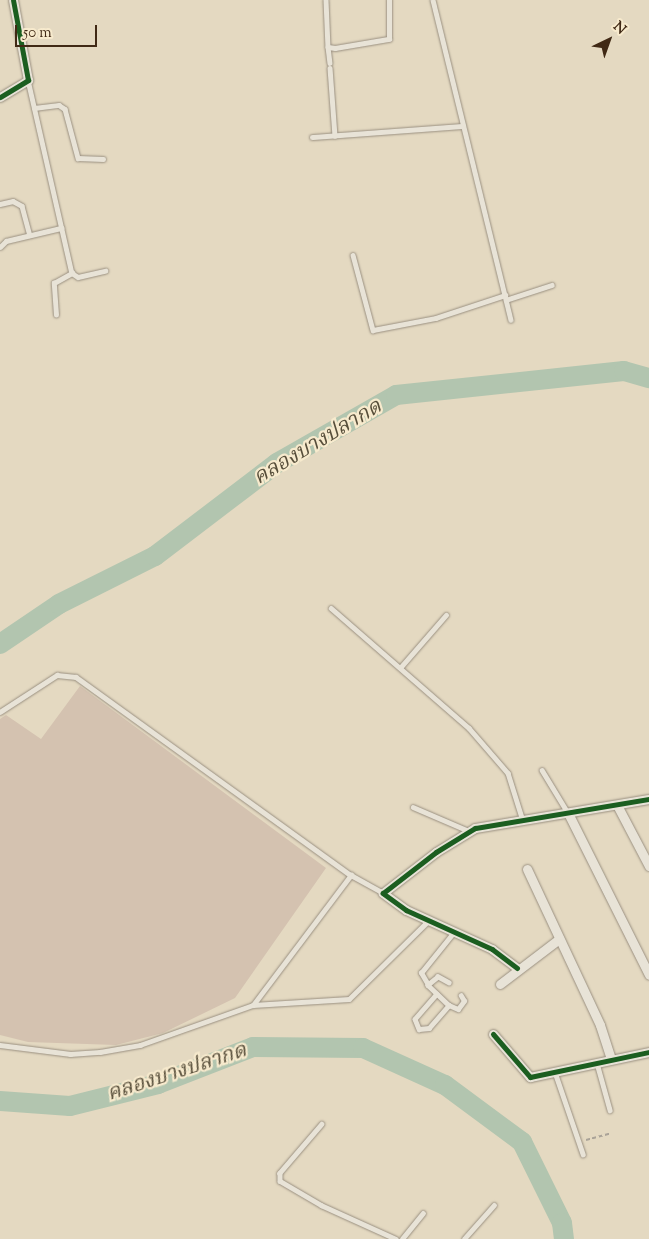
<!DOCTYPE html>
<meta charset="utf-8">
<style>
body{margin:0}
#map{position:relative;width:649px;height:1239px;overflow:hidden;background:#e4d9c1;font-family:"Sorts Mill Goudy","Noto Serif Thai",serif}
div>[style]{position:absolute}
.river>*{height:20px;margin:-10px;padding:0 10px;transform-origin:10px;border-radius:10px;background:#b2c5af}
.building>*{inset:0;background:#d4c2b0}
.path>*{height:2px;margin-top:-1px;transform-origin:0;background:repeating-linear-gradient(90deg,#aaa398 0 4px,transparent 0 6.5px)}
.roads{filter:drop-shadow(0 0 1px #9a9081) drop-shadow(0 0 1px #9a9081)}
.lane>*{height:4.5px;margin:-2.25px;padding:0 2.25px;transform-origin:2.25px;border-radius:2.25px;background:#e8e3d7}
.street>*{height:9px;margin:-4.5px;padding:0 4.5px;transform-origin:4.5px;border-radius:4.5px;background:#e8e3d7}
.cycleway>*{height:5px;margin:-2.5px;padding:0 2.5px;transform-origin:2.5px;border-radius:2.5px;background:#1b5e20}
span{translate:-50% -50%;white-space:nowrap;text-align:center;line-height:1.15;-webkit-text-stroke:4.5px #f7eacd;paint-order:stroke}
.water-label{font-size:21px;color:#574e3a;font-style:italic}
.north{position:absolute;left:584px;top:15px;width:50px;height:50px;-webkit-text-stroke:4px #f7eacd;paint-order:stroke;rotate:42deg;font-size:14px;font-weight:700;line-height:20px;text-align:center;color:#402915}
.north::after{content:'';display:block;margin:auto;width:18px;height:22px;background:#402915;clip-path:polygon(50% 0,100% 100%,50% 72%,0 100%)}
.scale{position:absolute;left:15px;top:25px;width:82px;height:22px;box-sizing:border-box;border:2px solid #402915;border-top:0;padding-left:6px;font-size:15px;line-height:18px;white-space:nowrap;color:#402915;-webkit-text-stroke:4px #f7eacd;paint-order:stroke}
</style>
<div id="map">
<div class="river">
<div style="left:0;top:644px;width:71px;rotate:-34.1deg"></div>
<div style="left:59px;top:604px;width:107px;rotate:-26.6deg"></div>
<div style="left:155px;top:556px;width:153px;rotate:-37.3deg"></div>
<div style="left:277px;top:463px;width:137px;rotate:-29.7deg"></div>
<div style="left:396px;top:395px;width:229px;rotate:-6deg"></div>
<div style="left:624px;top:371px;width:26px;rotate:16deg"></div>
<div style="left:0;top:1101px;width:70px;rotate:4.1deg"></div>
<div style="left:70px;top:1106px;width:91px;rotate:-14deg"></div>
<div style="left:158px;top:1084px;width:102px;rotate:-21.3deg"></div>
<div style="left:253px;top:1047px;width:110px;rotate:0.5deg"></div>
<div style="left:363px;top:1048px;width:90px;rotate:24.3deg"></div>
<div style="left:445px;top:1085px;width:96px;rotate:36.5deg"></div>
<div style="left:522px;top:1142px;width:90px;rotate:63.7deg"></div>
<div style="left:562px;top:1223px;width:16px;rotate:83deg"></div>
</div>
<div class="building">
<div style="clip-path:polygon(80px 686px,326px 868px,235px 998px,163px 1033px,116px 1045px,28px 1042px,0 1035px,0 719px,6px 715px,41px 739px)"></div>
</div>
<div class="path">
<div style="left:586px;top:1140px;width:24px;rotate:-15deg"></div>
</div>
<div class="roads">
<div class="lane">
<div style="left:326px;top:0;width:47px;rotate:87.6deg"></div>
<div style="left:328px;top:47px;width:7px;rotate:8deg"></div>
<div style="left:335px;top:48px;width:55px;rotate:-9.5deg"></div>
<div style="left:389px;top:39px;width:39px;rotate:-90deg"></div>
<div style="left:433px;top:0;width:329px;rotate:76.3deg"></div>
<div style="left:328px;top:47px;width:16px;rotate:83deg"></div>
<div style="left:330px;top:68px;width:68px;rotate:85.8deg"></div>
<div style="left:28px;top:80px;width:198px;rotate:77.2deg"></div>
<div style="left:72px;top:273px;width:7px;rotate:34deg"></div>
<div style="left:78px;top:277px;width:28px;rotate:-13deg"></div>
<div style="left:34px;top:108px;width:25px;rotate:-7deg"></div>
<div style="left:59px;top:105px;width:7px;rotate:34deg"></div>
<div style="left:65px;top:109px;width:51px;rotate:75.1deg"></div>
<div style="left:78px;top:158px;width:25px;rotate:2deg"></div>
<div style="left:312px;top:137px;width:151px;rotate:-4.2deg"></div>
<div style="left:0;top:204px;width:13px;rotate:-13deg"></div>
<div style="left:13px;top:201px;width:10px;rotate:29deg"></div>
<div style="left:22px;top:206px;width:30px;rotate:75deg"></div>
<div style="left:0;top:247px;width:8px;rotate:-45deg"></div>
<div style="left:6px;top:241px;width:57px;rotate:-13.3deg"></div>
<div style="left:353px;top:255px;width:78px;rotate:75.1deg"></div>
<div style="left:373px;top:330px;width:64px;rotate:-10.8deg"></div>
<div style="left:436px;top:318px;width:73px;rotate:-18.4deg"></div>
<div style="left:506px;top:300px;width:48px;rotate:-18.1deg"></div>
<div style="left:56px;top:315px;width:32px;rotate:-94deg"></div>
<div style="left:54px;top:283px;width:21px;rotate:-29deg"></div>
<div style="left:331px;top:608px;width:183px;rotate:41deg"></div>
<div style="left:469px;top:728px;width:60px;rotate:49.1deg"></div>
<div style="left:508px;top:773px;width:50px;rotate:72.6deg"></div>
<div style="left:400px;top:668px;width:70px;rotate:-49deg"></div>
<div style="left:0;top:712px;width:68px;rotate:-33deg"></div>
<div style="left:57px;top:675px;width:19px;rotate:6deg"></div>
<div style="left:76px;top:677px;width:339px;rotate:35.8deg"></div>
<div style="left:351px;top:875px;width:37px;rotate:29deg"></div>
<div style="left:542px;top:770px;width:50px;rotate:58.8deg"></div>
<div style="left:413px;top:807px;width:61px;rotate:23.2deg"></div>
<div style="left:449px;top:983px;width:13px;rotate:-151deg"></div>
<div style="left:438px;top:977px;width:13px;rotate:141deg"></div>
<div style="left:428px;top:985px;width:14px;rotate:-120deg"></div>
<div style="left:421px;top:973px;width:53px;rotate:-51.2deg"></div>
<div style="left:428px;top:985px;width:29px;rotate:44deg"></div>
<div style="left:437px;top:994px;width:33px;rotate:131deg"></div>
<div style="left:415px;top:1019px;width:11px;rotate:68deg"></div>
<div style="left:419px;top:1029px;width:10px;rotate:-6deg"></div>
<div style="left:429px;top:1028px;width:30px;rotate:-49deg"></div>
<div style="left:449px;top:1005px;width:10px;rotate:24deg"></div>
<div style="left:458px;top:1009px;width:10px;rotate:-53deg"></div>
<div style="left:464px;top:1001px;width:6px;rotate:-121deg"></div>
<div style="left:253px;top:1005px;width:96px;rotate:-3.6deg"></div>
<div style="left:349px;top:999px;width:111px;rotate:-44.6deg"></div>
<div style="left:0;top:1045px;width:71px;rotate:7.3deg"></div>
<div style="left:70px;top:1054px;width:30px;rotate:-4deg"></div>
<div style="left:100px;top:1052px;width:41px;rotate:-9.9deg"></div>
<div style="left:140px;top:1045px;width:120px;rotate:-19.5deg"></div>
<div style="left:253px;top:1005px;width:163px;rotate:-53deg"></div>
<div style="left:597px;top:1063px;width:49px;rotate:74.5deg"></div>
<div style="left:555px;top:1072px;width:87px;rotate:71.1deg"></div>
<div style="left:322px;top:1124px;width:65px;rotate:130.6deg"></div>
<div style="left:280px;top:1173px;width:8px;rotate:90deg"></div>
<div style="left:280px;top:1181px;width:48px;rotate:30.3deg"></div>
<div style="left:321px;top:1205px;width:82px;rotate:24.4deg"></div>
<div style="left:402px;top:1239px;width:33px;rotate:-51deg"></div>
<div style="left:464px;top:1239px;width:45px;rotate:-48.6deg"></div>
</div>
<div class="street">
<div style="left:0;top:97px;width:33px;rotate:-31deg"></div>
<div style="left:28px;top:80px;width:81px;rotate:-100.6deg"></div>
<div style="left:617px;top:805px;width:69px;rotate:62.3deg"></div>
<div style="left:568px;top:813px;width:181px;rotate:63.4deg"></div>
<div style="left:527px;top:869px;width:172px;rotate:64.9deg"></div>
<div style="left:600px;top:1025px;width:35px;rotate:72deg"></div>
<div style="left:517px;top:968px;width:31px;rotate:-143deg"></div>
<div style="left:492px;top:949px;width:94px;rotate:-155.6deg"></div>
<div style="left:406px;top:910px;width:29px;rotate:-144deg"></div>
<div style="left:383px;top:893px;width:67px;rotate:-37.7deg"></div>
<div style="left:436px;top:852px;width:46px;rotate:-31.6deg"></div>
<div style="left:475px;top:828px;width:176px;rotate:-9.5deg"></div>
<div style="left:500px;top:984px;width:74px;rotate:-37.3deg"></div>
<div style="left:493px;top:1034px;width:57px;rotate:49.3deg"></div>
<div style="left:530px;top:1077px;width:122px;rotate:-11.9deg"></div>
</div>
</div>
<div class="cycleway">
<div style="left:0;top:97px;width:33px;rotate:-31deg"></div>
<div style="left:28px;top:80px;width:81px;rotate:-100.6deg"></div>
<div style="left:517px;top:968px;width:31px;rotate:-143deg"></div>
<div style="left:492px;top:949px;width:94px;rotate:-155.6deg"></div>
<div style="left:406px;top:910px;width:29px;rotate:-144deg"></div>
<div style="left:383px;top:893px;width:67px;rotate:-37.7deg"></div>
<div style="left:436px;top:852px;width:46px;rotate:-31.6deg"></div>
<div style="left:475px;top:828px;width:176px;rotate:-9.5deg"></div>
<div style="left:493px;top:1034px;width:57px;rotate:49.3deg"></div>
<div style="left:530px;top:1077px;width:122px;rotate:-11.9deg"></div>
</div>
<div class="water-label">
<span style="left:318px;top:443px;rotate:-31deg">คลองบางปลากด</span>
<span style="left:177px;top:1073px;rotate:-18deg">คลองบางปลากด</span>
</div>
<div class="north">N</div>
<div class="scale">50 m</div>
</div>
